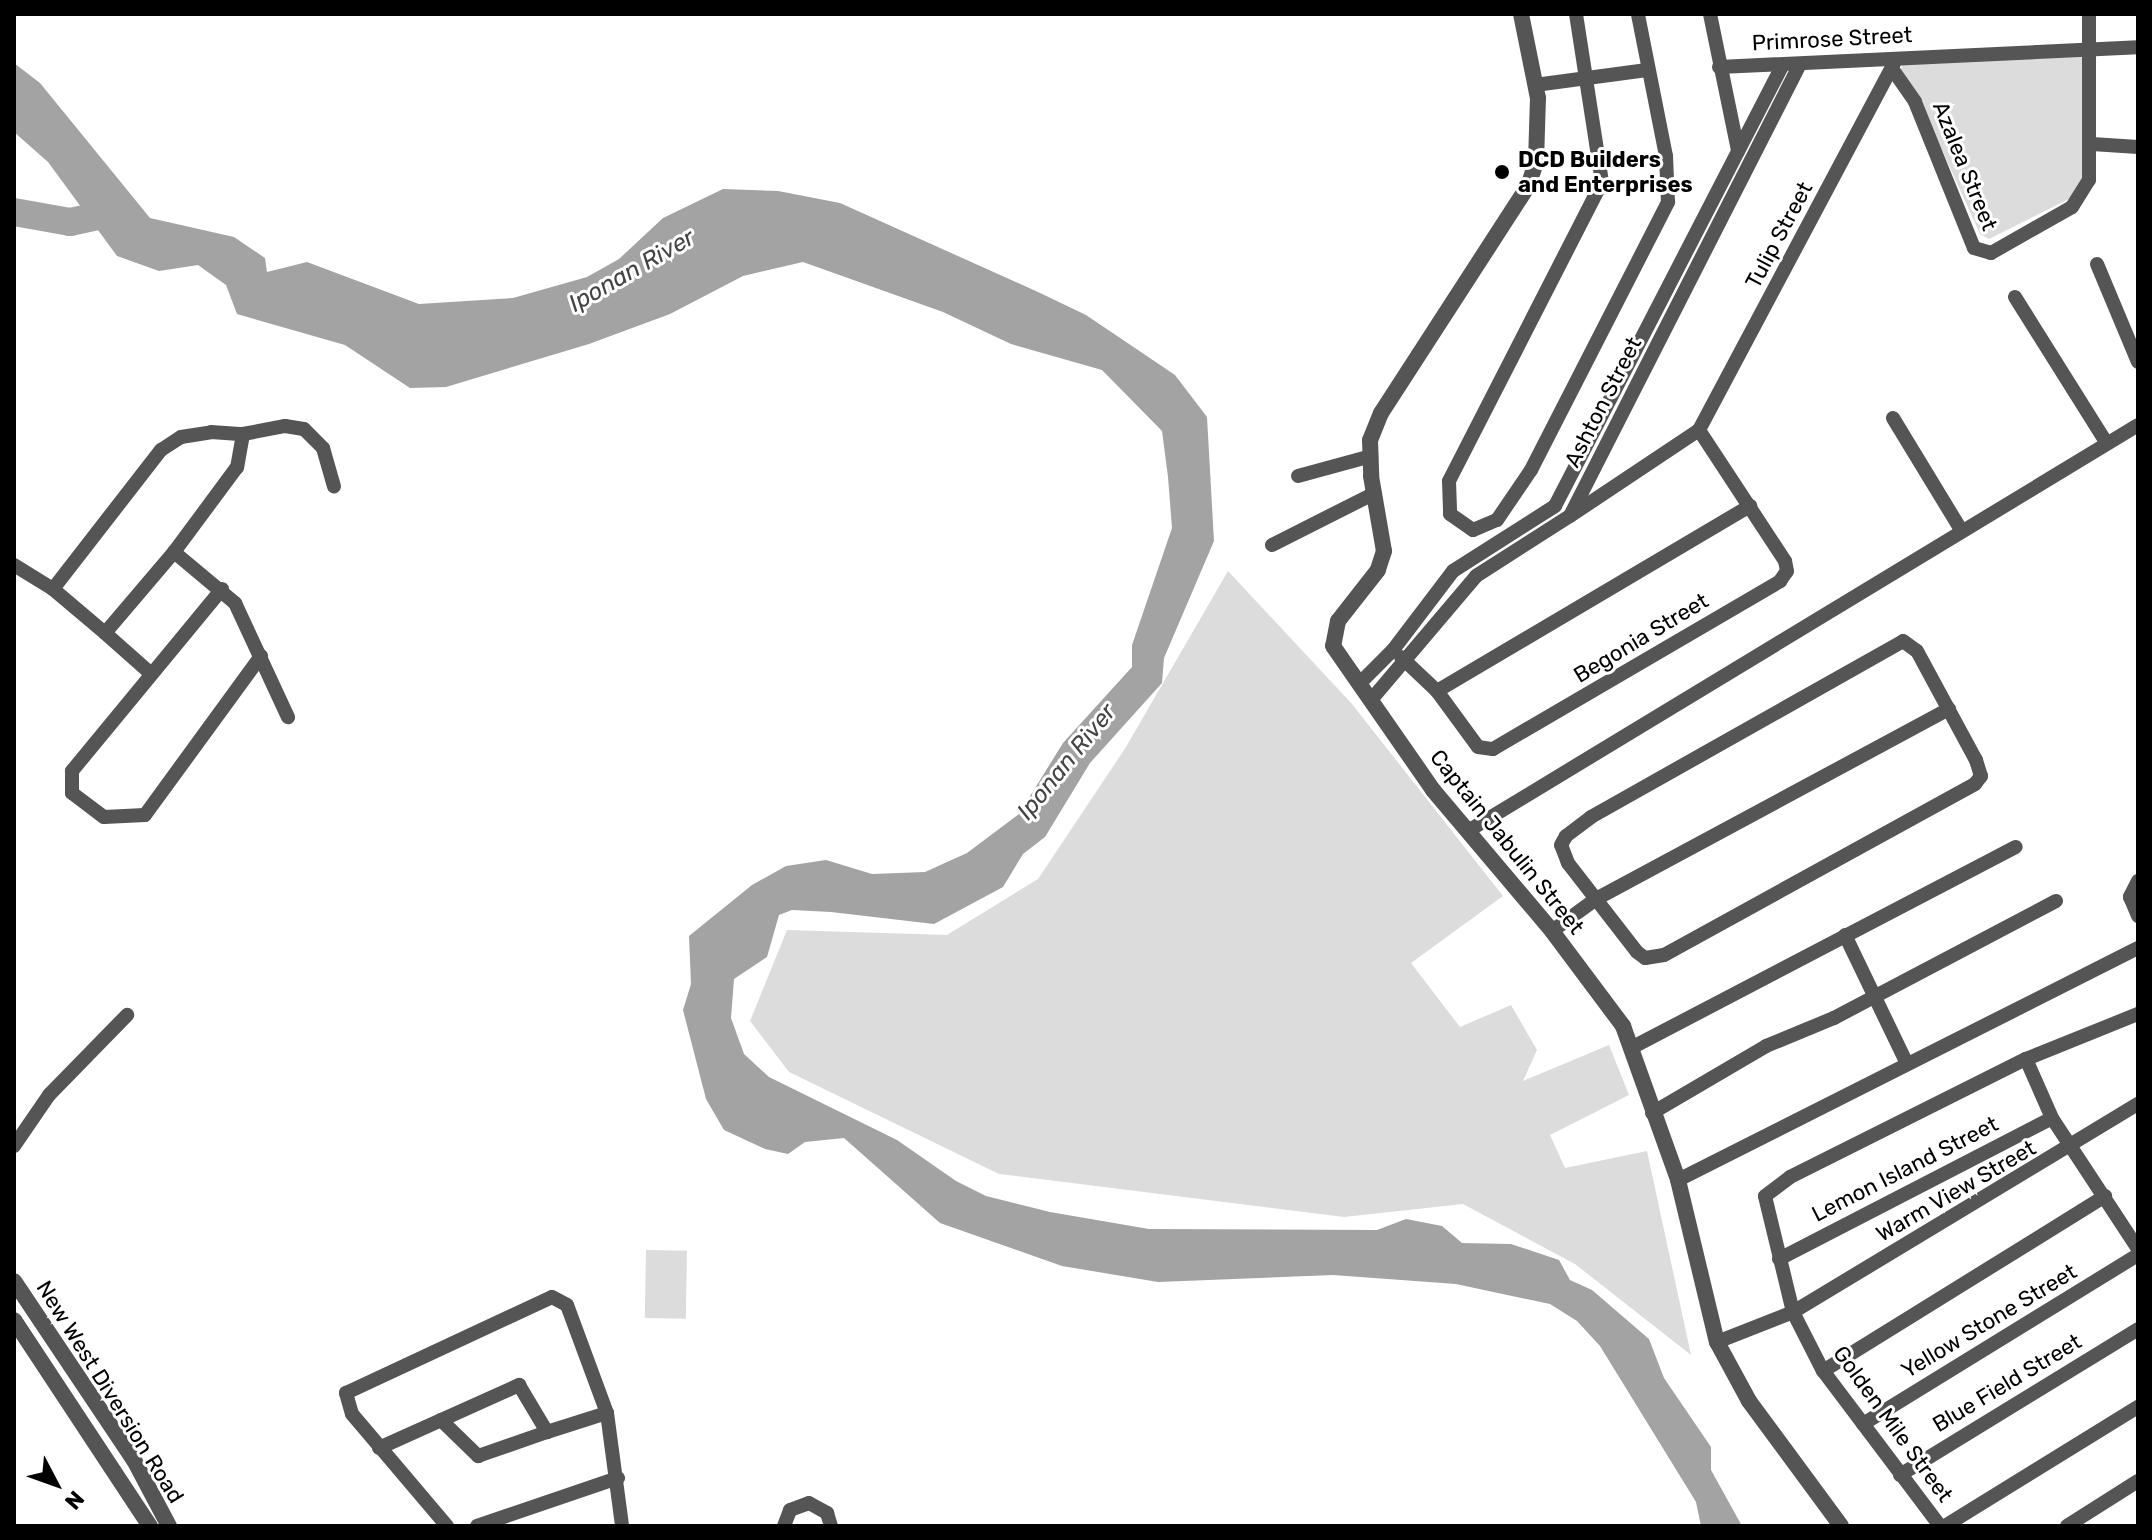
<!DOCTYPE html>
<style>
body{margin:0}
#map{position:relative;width:2152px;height:1540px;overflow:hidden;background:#fff;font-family:Rubik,sans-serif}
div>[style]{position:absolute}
.green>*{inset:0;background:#dcdcdc;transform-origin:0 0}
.water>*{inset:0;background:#a3a3a3}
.river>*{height:28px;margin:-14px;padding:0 14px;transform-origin:14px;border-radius:14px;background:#a3a3a3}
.minor>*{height:14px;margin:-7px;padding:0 7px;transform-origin:7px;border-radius:7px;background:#555}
.tertiary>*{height:16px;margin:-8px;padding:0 8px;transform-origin:8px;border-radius:8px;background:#555}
.dots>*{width:22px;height:22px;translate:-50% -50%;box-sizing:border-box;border:4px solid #fff;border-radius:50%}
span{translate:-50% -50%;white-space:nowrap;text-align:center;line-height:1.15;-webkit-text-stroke:6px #fff;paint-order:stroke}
.street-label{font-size:22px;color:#000}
.poi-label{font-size:22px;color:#000;font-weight:700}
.left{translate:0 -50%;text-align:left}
.water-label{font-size:24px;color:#444;font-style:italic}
.frame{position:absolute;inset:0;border:16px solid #000;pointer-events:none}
.north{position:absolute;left:16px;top:1444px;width:80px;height:80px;-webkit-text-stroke:6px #fff;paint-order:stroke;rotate:131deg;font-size:22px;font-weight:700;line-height:32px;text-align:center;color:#000}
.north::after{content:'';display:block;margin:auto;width:28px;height:36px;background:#000;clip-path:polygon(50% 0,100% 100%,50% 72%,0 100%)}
</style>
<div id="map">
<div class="green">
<div style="clip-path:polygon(2083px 52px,2091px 162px,2079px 194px,1989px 239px,1980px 234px,1920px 101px,1900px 72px,1903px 63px)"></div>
<div style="clip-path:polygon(1228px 571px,1352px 704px,1503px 896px,1411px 963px,1460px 1027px,1511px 1005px,1537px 1050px,1523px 1081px,1609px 1045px,1629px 1095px,1550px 1135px,1565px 1168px,1647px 1151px,1691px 1355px,1575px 1264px,1463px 1204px,1344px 1217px,999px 1174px,789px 1072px,750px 1021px,787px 930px,947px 935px,1038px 879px,1126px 747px)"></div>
<div style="left:646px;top:1250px;width:41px;height:68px;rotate:1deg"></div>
</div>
<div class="water">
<div style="clip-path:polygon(14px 63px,40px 83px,150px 218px,234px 237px,265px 258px,267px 272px,307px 262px,419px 304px,513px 298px,587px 277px,619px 259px,663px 218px,723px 189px,778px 191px,840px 203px,1038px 292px,1086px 315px,1175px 375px,1207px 417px,1214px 541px,1164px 658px,1162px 683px,1090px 763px,1045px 837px,1023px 854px,1003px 887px,934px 924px,831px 912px,792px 910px,779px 915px,767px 957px,734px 979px,731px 1018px,744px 1054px,769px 1077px,897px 1140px,956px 1181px,986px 1196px,1050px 1212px,1149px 1229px,1377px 1230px,1406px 1219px,1442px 1226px,1462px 1243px,1511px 1244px,1559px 1260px,1570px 1280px,1592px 1290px,1649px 1339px,1664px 1378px,1711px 1447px,1711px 1470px,1742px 1526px,1701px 1526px,1696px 1502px,1600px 1346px,1577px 1321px,1550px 1304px,1456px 1284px,1333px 1275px,1158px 1282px,1062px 1266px,940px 1223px,844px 1138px,805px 1142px,788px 1154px,765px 1149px,724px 1130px,706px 1099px,683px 1010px,691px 984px,689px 936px,752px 885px,786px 866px,826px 860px,872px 874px,925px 872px,967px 853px,1019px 814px,1063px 743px,1132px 667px,1132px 645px,1172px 528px,1168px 477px,1162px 431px,1102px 370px,1011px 344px,943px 312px,803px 262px,743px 276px,670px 314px,589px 344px,446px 387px,410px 388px,345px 345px,237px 314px,226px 285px,198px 265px,159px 271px,117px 256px,48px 162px,14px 132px)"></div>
</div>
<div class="river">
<div style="left:14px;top:212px;width:57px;rotate:10.1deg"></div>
<div style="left:70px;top:222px;width:38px;rotate:-12deg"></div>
</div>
<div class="minor">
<div style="left:1576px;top:14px;width:170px;rotate:81.2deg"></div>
<div style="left:1602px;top:182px;width:336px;rotate:117.1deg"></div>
<div style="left:1449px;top:481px;width:33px;rotate:88deg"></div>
<div style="left:1450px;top:514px;width:28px;rotate:35deg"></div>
<div style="left:1473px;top:530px;width:26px;rotate:-23deg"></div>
<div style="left:1497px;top:520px;width:60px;rotate:-55.8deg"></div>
<div style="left:1531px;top:470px;width:301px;rotate:-62.9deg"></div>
<div style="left:1668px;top:202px;width:46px;rotate:-92.5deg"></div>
<div style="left:1666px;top:156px;width:145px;rotate:-101.2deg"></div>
<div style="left:1710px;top:14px;width:140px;rotate:78.4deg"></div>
<div style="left:1719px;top:67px;width:419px;rotate:-2.7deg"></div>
<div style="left:1893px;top:70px;width:39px;rotate:55deg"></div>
<div style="left:1915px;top:102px;width:157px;rotate:68deg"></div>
<div style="left:1974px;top:248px;width:18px;rotate:16deg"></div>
<div style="left:1991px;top:253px;width:93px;rotate:-29.6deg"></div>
<div style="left:2072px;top:207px;width:32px;rotate:-58deg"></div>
<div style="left:2089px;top:180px;width:166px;rotate:-90deg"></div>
<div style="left:1535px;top:85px;width:113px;rotate:-7.6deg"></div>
<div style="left:2092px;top:144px;width:46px;rotate:3.7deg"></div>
<div style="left:2097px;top:264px;width:106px;rotate:67.3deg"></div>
<div style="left:2015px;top:297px;width:171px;rotate:57.9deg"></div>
<div style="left:1893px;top:418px;width:131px;rotate:58.7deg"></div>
<div style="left:211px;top:432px;width:32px;rotate:4deg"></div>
<div style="left:243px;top:434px;width:34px;rotate:100deg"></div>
<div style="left:237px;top:467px;width:106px;rotate:126.5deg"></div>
<div style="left:174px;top:552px;width:106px;rotate:130.4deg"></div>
<div style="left:105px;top:633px;width:68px;rotate:-139.8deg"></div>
<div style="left:53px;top:589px;width:176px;rotate:-52.2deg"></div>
<div style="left:161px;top:450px;width:24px;rotate:-33deg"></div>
<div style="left:181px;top:437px;width:30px;rotate:-9deg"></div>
<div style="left:243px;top:434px;width:43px;rotate:-10.8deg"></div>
<div style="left:285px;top:426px;width:19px;rotate:9deg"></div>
<div style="left:304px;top:429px;width:27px;rotate:45deg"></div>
<div style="left:323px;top:448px;width:40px;rotate:74deg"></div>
<div style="left:1298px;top:476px;width:76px;rotate:-15.3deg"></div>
<div style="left:1573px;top:514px;width:151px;rotate:-33.7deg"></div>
<div style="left:1699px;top:430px;width:419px;rotate:-62deg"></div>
<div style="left:1272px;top:545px;width:115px;rotate:-26.8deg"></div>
<div style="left:174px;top:552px;width:80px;rotate:39.9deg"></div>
<div style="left:235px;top:603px;width:126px;rotate:65.1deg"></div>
<div style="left:14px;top:565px;width:46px;rotate:31.6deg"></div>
<div style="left:222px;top:589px;width:236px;rotate:129.5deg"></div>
<div style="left:72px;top:771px;width:22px;rotate:90deg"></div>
<div style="left:72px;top:793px;width:40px;rotate:37deg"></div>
<div style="left:104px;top:817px;width:41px;rotate:-2.8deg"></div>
<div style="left:145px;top:815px;width:197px;rotate:-53.9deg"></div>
<div style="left:105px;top:633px;width:60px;rotate:41.6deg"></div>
<div style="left:1903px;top:641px;width:17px;rotate:36deg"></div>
<div style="left:1917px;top:651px;width:124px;rotate:61.6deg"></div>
<div style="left:1976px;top:760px;width:17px;rotate:73deg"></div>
<div style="left:1981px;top:776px;width:10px;rotate:127deg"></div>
<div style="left:1975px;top:784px;width:355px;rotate:151.2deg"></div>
<div style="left:1664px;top:955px;width:19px;rotate:171deg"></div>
<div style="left:1645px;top:958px;width:10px;rotate:-143deg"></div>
<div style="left:1637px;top:952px;width:113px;rotate:-127.8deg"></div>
<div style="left:1568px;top:863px;width:19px;rotate:-111deg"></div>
<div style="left:1561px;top:845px;width:10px;rotate:-61deg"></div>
<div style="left:1566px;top:836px;width:31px;rotate:-37deg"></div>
<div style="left:1591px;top:817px;width:358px;rotate:-29.4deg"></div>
<div style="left:1401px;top:657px;width:50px;rotate:43.4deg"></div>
<div style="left:1437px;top:691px;width:69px;rotate:53.8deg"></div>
<div style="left:1478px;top:747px;width:15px;rotate:8deg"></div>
<div style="left:1493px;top:749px;width:333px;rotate:-30.3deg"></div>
<div style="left:1780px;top:581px;width:12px;rotate:-55deg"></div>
<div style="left:1787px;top:571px;width:10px;rotate:-101deg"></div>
<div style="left:1785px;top:561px;width:157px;rotate:-123.3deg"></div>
<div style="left:1359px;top:684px;width:48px;rotate:-45deg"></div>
<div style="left:1393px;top:650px;width:99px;rotate:-52.8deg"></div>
<div style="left:1453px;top:571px;width:121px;rotate:-32.5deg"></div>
<div style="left:1555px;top:506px;width:496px;rotate:-62.7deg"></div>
<div style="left:1437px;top:691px;width:364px;rotate:-30.6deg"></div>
<div style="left:1371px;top:700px;width:162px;rotate:-49.7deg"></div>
<div style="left:1476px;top:576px;width:112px;rotate:-32.6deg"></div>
<div style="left:1570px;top:516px;width:507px;rotate:-63.03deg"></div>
<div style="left:1468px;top:831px;width:783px;rotate:-31.21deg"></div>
<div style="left:2138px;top:881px;width:18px;rotate:117deg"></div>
<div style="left:2130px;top:897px;width:21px;rotate:67deg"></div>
<div style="left:1552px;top:931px;width:54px;rotate:-36deg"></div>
<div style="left:1596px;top:899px;width:401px;rotate:-28.3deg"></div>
<div style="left:1845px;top:935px;width:141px;rotate:64.3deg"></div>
<div style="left:1631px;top:1048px;width:434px;rotate:-27.6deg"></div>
<div style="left:2026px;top:1059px;width:64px;rotate:66.2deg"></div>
<div style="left:2052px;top:1118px;width:157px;rotate:56.7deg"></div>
<div style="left:1652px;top:1113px;width:132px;rotate:-30.4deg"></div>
<div style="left:1766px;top:1046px;width:74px;rotate:-22.4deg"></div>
<div style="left:1834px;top:1018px;width:251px;rotate:-27.8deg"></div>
<div style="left:14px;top:1146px;width:62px;rotate:-55.5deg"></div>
<div style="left:49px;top:1095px;width:112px;rotate:-45.7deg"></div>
<div style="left:1678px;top:1180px;width:515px;rotate:-26.76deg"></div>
<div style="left:1779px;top:1259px;width:307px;rotate:-27.3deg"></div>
<div style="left:1717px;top:1342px;width:82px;rotate:-21.5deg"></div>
<div style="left:1793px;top:1312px;width:403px;rotate:-31.1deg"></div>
<div style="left:1823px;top:1371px;width:332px;rotate:-31.8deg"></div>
<div style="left:441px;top:1420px;width:52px;rotate:44.2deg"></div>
<div style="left:478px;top:1456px;width:73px;rotate:-19.2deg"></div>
<div style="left:1863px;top:1424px;width:323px;rotate:-31.6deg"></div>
<div style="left:379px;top:1448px;width:154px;rotate:-24.2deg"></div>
<div style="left:519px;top:1385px;width:55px;rotate:59.2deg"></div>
<div style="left:547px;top:1432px;width:63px;rotate:-17.6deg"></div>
<div style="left:1900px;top:1475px;width:279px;rotate:-31.5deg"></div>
<div style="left:447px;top:1526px;width:147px;rotate:-130.3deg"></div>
<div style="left:352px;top:1414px;width:22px;rotate:-106deg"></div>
<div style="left:346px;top:1393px;width:227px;rotate:-25deg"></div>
<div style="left:552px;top:1297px;width:17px;rotate:28deg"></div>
<div style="left:567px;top:1305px;width:115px;rotate:69.7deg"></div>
<div style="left:607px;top:1413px;width:114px;rotate:82.4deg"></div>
<div style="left:477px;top:1526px;width:149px;rotate:-18.8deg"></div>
<div style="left:784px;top:1526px;width:17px;rotate:-69deg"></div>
<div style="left:790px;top:1510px;width:20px;rotate:-20deg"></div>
<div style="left:809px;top:1503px;width:21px;rotate:29deg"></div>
<div style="left:827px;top:1513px;width:14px;rotate:73deg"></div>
<div style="left:1940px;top:1526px;width:194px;rotate:-127deg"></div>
<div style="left:1823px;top:1371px;width:66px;rotate:-117deg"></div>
<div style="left:1793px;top:1312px;width:119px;rotate:-103.6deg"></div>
<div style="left:1765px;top:1196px;width:31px;rotate:-37deg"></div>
<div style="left:1790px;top:1177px;width:264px;rotate:-26.6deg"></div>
<div style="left:2026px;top:1059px;width:121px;rotate:-21.9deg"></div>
<div style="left:1945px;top:1526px;width:227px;rotate:-31.7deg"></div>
<div style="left:2067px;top:1526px;width:84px;rotate:-32.4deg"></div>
</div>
<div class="tertiary">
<div style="left:1521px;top:14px;width:86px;rotate:78.6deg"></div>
<div style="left:1538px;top:98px;width:64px;rotate:91.8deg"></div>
<div style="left:1536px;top:162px;width:25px;rotate:108deg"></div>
<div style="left:1528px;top:186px;width:270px;rotate:122.9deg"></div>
<div style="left:1381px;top:413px;width:29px;rotate:112deg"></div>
<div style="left:1370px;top:440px;width:36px;rotate:88deg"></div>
<div style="left:1371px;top:476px;width:76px;rotate:80.2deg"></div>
<div style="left:1384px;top:551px;width:20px;rotate:108deg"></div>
<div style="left:1378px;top:570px;width:65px;rotate:128.1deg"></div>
<div style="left:1338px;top:621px;width:25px;rotate:101deg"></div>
<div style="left:1333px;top:646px;width:175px;rotate:55.2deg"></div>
<div style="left:1433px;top:790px;width:185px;rotate:49.8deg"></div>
<div style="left:1552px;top:931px;width:119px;rotate:53.2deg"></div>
<div style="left:1623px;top:1026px;width:164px;rotate:70.3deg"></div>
<div style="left:1678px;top:1180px;width:167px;rotate:76.5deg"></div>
<div style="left:1717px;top:1342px;width:67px;rotate:61.5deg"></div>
<div style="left:1749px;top:1401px;width:155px;rotate:53.6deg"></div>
<div style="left:14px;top:1281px;width:216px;rotate:56.2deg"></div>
<div style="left:134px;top:1460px;width:75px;rotate:62.1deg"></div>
<div style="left:14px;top:1320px;width:247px;rotate:56.6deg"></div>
</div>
<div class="dots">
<div style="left:1502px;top:172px;background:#000"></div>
</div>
<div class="street-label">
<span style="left:1832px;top:39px;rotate:-3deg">Primrose Street</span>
<span style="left:1965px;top:166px;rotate:68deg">Azalea Street</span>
<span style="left:1779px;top:235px;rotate:-62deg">Tulip Street</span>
<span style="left:1603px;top:402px;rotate:-63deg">Ashton Street</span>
<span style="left:1641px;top:638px;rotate:-31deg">Begonia Street</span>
<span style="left:1507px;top:842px;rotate:51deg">Captain Jabulin Street</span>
<span style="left:1905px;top:1169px;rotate:-27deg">Lemon Island Street</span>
<span style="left:1956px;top:1191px;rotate:-30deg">Warm View Street</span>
<span style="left:1989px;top:1321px;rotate:-31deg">Yellow Stone Street</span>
<span style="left:2007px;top:1383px;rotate:-31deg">Blue Field Street</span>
<span style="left:110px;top:1392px;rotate:58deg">New West Diversion Road</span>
<span style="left:1893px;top:1424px;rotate:54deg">Golden Mile Street</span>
</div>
<div class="poi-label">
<span class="left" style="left:1518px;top:172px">DCD Builders<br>and Enterprises</span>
</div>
<div class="water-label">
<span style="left:632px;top:271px;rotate:-30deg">Iponan River</span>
<span style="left:1067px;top:762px;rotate:-51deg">Iponan River</span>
</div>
<div class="frame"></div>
<div class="north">N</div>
</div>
